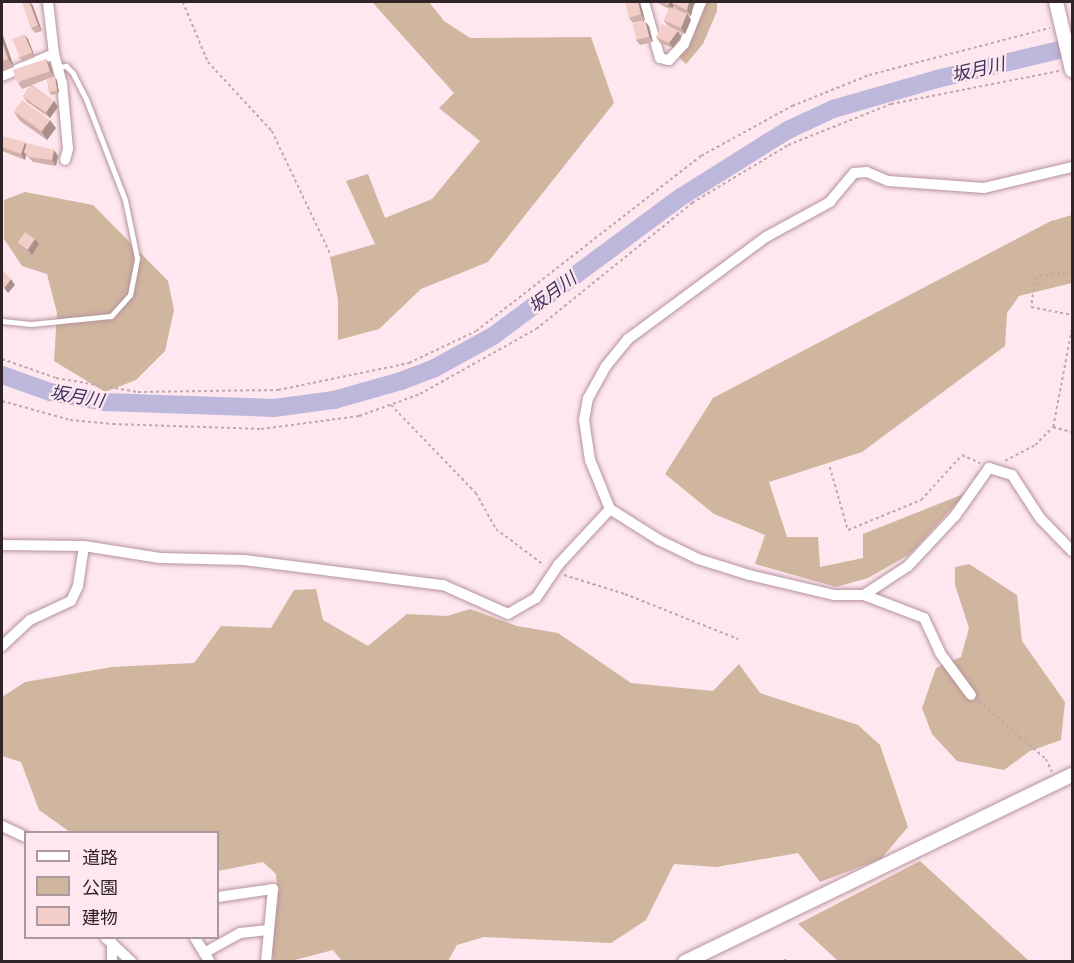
<!DOCTYPE html>
<meta charset="utf-8">
<style>
body{margin:0}
#map{position:relative;width:1074px;height:963px;overflow:hidden;background:#fee7ee;font-family:"Playfair Display","Noto Sans JP",serif}
div>[style]{position:absolute}
.green>*{inset:0;background:#d0b59f}
.river>*{height:18px;margin:-9px;padding:0 9px;transform-origin:9px;border-radius:9px;background:#bcb7db}
.path>*{height:1.5px;margin-top:-0.75px;transform-origin:0;background:repeating-linear-gradient(90deg,#bda9af 0 3px,transparent 0 6px)}
.roads{filter:drop-shadow(0 0 2px #b5929e) drop-shadow(0 0 2px #b5929e)}
.service>*{height:5px;margin:-2.5px;padding:0 2.5px;transform-origin:2.5px;border-radius:2.5px;background:#fff}
.minor>*{height:10px;margin:-5px;padding:0 5px;transform-origin:5px;border-radius:5px;background:#fff}
.tertiary>*{height:14px;margin:-7px;padding:0 7px;transform-origin:7px;border-radius:7px;background:#fff}
.wall>*{inset:0;background:#d1b0ab}
.shaded-wall>*{inset:0;background:#aa908b}
.building>*{inset:0;background:#f3cdc7;transform-origin:0 0}
span{translate:-50% -50%;white-space:nowrap;text-align:center;line-height:1.15;-webkit-text-stroke:4.5px #fee7ee;paint-order:stroke}
.water-label{font-size:18px;color:#3c3262;font-style:italic}
.frame{position:absolute;inset:0;border:3px solid #312428;pointer-events:none}
.legend{position:absolute;left:24px;top:831px;width:195px;height:108px;box-sizing:border-box;background:#fee7ee;border:2px solid #ac999f;margin:0;padding:8px 10px;list-style:none;font-size:18px;color:#312428}
.legend li{display:flex;align-items:center;gap:12px;height:30px}
.legend b{width:30px;border:2px solid #ac999f}
</style>
<div id="map">
<div class="green">
<div style="clip-path:polygon(372px 2px,429px 2px,444px 21px,470px 38px,591px 37px,614px 103px,488px 262px,421px 289px,379px 329px,338px 340px,338px 300px,330px 257px,375px 244px,346px 181px,368px 174px,385px 218px,432px 199px,480px 141px,439px 108px,454px 93px)"></div>
<div style="clip-path:polygon(704px 2px,717px 2px,717px 11px,703px 44px,686px 64px,677px 55px)"></div>
<div style="clip-path:polygon(25px 192px,93px 205px,168px 281px,174px 310px,165px 351px,136px 380px,105px 392px,54px 361px,57px 313px,47px 274px,22px 266px,4px 239px,4px 200px)"></div>
<div style="clip-path:polygon(1072px 215px,1072px 283px,1019px 296px,1007px 313px,1005px 346px,862px 452px,769px 482px,787px 537px,818px 537px,820px 567px,863px 558px,863px 534px,966px 493px,910px 554px,868px 578px,836px 587px,755px 564px,765px 535px,714px 514px,665px 474px,713px 398px,1051px 221px)"></div>
<div style="clip-path:polygon(969px 564px,1017px 595px,1022px 641px,1065px 702px,1061px 740px,1030px 751px,1004px 770px,957px 761px,932px 734px,922px 708px,936px 668px,961px 657px,969px 628px,955px 585px,955px 567px)"></div>
<div style="clip-path:polygon(316px 589px,323px 620px,368px 646px,407px 614px,447px 616px,470px 609px,517px 626px,558px 633px,631px 683px,713px 691px,739px 664px,760px 693px,858px 725px,880px 745px,908px 827px,881px 859px,820px 882px,798px 853px,716px 867px,674px 864px,646px 920px,611px 943px,484px 937px,457px 945px,448px 961px,342px 961px,333px 950px,291px 961px,273px 961px,269px 914px,278px 905px,276px 874px,263px 862px,218px 871px,218px 832px,70px 832px,39px 810px,21px 762px,2px 756px,2px 697px,25px 682px,112px 667px,194px 663px,221px 626px,271px 628px,294px 590px)"></div>
<div style="clip-path:polygon(920px 861px,1029px 961px,838px 961px,798px 924px)"></div>
</div>
<div class="river">
<div style="left:2px;top:375px;width:51px;rotate:19.5deg"></div>
<div style="left:50px;top:392px;width:55px;rotate:10.5deg"></div>
<div style="left:104px;top:402px;width:170px;rotate:2deg"></div>
<div style="left:274px;top:408px;width:61px;rotate:-7.6deg"></div>
<div style="left:334px;top:400px;width:70px;rotate:-15.8deg"></div>
<div style="left:401px;top:381px;width:34px;rotate:-21deg"></div>
<div style="left:433px;top:369px;width:68px;rotate:-28.8deg"></div>
<div style="left:493px;top:336px;width:234px;rotate:-36.5deg"></div>
<div style="left:681px;top:197px;width:126px;rotate:-32.1deg"></div>
<div style="left:788px;top:130px;width:50px;rotate:-25deg"></div>
<div style="left:833px;top:109px;width:108px;rotate:-16.1deg"></div>
<div style="left:937px;top:79px;width:139px;rotate:-13.3deg"></div>
</div>
<div class="path">
<div style="left:183px;top:2px;width:65px;rotate:67.4deg"></div>
<div style="left:208px;top:62px;width:94px;rotate:47.2deg"></div>
<div style="left:272px;top:131px;width:135px;rotate:64.6deg"></div>
<div style="left:1072px;top:272px;width:36px;rotate:172deg"></div>
<div style="left:1036px;top:277px;width:30px;rotate:99deg"></div>
<div style="left:1031px;top:307px;width:42px;rotate:11deg"></div>
<div style="left:2px;top:359px;width:57px;rotate:19.4deg"></div>
<div style="left:56px;top:378px;width:83px;rotate:9.7deg"></div>
<div style="left:138px;top:392px;width:140px;rotate:-0.8deg"></div>
<div style="left:278px;top:390px;width:134px;rotate:-11.6deg"></div>
<div style="left:409px;top:363px;width:74px;rotate:-25.5deg"></div>
<div style="left:476px;top:331px;width:285px;rotate:-37.9deg"></div>
<div style="left:701px;top:156px;width:104px;rotate:-28.8deg"></div>
<div style="left:792px;top:106px;width:83px;rotate:-21.9deg"></div>
<div style="left:869px;top:75px;width:187px;rotate:-14.6deg"></div>
<div style="left:2px;top:401px;width:71px;rotate:15.6deg"></div>
<div style="left:70px;top:420px;width:43px;rotate:5.3deg"></div>
<div style="left:113px;top:424px;width:148px;rotate:1.9deg"></div>
<div style="left:261px;top:429px;width:99px;rotate:-7.6deg"></div>
<div style="left:359px;top:416px;width:65px;rotate:-19.8deg"></div>
<div style="left:420px;top:394px;width:133px;rotate:-29.3deg"></div>
<div style="left:536px;top:329px;width:201px;rotate:-38.9deg"></div>
<div style="left:692px;top:203px;width:112px;rotate:-31.1deg"></div>
<div style="left:788px;top:145px;width:111px;rotate:-21.7deg"></div>
<div style="left:891px;top:104px;width:171px;rotate:-11.1deg"></div>
<div style="left:391px;top:405px;width:122px;rotate:46deg"></div>
<div style="left:476px;top:493px;width:41px;rotate:60.9deg"></div>
<div style="left:496px;top:529px;width:60px;rotate:36.9deg"></div>
<div style="left:1053px;top:427px;width:20px;rotate:15deg"></div>
<div style="left:1005px;top:461px;width:34px;rotate:-28deg"></div>
<div style="left:1035px;top:445px;width:25px;rotate:-45deg"></div>
<div style="left:1053px;top:427px;width:102px;rotate:-79.2deg"></div>
<div style="left:830px;top:467px;width:66px;rotate:74.1deg"></div>
<div style="left:848px;top:530px;width:79px;rotate:-22.3deg"></div>
<div style="left:921px;top:500px;width:61px;rotate:-47.7deg"></div>
<div style="left:962px;top:455px;width:20px;rotate:24deg"></div>
<div style="left:564px;top:575px;width:64px;rotate:17.3deg"></div>
<div style="left:625px;top:594px;width:122px;rotate:21.7deg"></div>
<div style="left:979px;top:701px;width:89px;rotate:40.9deg"></div>
<div style="left:1046px;top:759px;width:14px;rotate:65deg"></div>
<div style="left:784px;top:962px;width:3px;rotate:-72deg"></div>
</div>
<div class="roads">
<div class="service">
<div style="left:2px;top:321px;width:29px;rotate:6deg"></div>
<div style="left:31px;top:324px;width:80px;rotate:-5.7deg"></div>
<div style="left:111px;top:316px;width:28px;rotate:-48deg"></div>
<div style="left:130px;top:295px;width:38px;rotate:-79deg"></div>
<div style="left:137px;top:258px;width:59px;rotate:-101.7deg"></div>
<div style="left:125px;top:200px;width:108px;rotate:-111.1deg"></div>
<div style="left:86px;top:99px;width:29px;rotate:-117deg"></div>
<div style="left:73px;top:73px;width:10px;rotate:-135deg"></div>
<div style="left:66px;top:66px;width:8px;rotate:173deg"></div>
</div>
<div class="minor">
<div style="left:644px;top:2px;width:58px;rotate:74.1deg"></div>
<div style="left:660px;top:58px;width:9px;rotate:13deg"></div>
<div style="left:669px;top:60px;width:22px;rotate:-47deg"></div>
<div style="left:684px;top:44px;width:45px;rotate:-68deg"></div>
<div style="left:54px;top:54px;width:30px;rotate:75deg"></div>
<div style="left:62px;top:83px;width:66px;rotate:84.8deg"></div>
<div style="left:68px;top:149px;width:11px;rotate:105deg"></div>
<div style="left:2px;top:76px;width:56px;rotate:-22.9deg"></div>
<div style="left:54px;top:54px;width:52px;rotate:-96.6deg"></div>
<div style="left:1072px;top:167px;width:90px;rotate:166.6deg"></div>
<div style="left:984px;top:188px;width:96px;rotate:-175.8deg"></div>
<div style="left:888px;top:181px;width:23px;rotate:-157deg"></div>
<div style="left:867px;top:172px;width:13px;rotate:176deg"></div>
<div style="left:854px;top:173px;width:38px;rotate:130deg"></div>
<div style="left:830px;top:202px;width:73px;rotate:151.3deg"></div>
<div style="left:766px;top:237px;width:172px;rotate:143.5deg"></div>
<div style="left:628px;top:339px;width:35px;rotate:129deg"></div>
<div style="left:606px;top:366px;width:37px;rotate:119deg"></div>
<div style="left:588px;top:398px;width:22px;rotate:100deg"></div>
<div style="left:584px;top:420px;width:40px;rotate:81.5deg"></div>
<div style="left:590px;top:460px;width:53px;rotate:67.8deg"></div>
<div style="left:610px;top:509px;width:58px;rotate:32.3deg"></div>
<div style="left:659px;top:540px;width:43px;rotate:26deg"></div>
<div style="left:698px;top:559px;width:53px;rotate:17.4deg"></div>
<div style="left:749px;top:575px;width:87px;rotate:13.2deg"></div>
<div style="left:834px;top:595px;width:30px"></div>
<div style="left:864px;top:595px;width:53px;rotate:-33.4deg"></div>
<div style="left:908px;top:566px;width:69px;rotate:-46.8deg"></div>
<div style="left:955px;top:516px;width:59px;rotate:-54.7deg"></div>
<div style="left:989px;top:468px;width:24px;rotate:17deg"></div>
<div style="left:1012px;top:475px;width:51px;rotate:56.9deg"></div>
<div style="left:1040px;top:518px;width:46px;rotate:45.9deg"></div>
<div style="left:2px;top:545px;width:82px;rotate:0.7deg"></div>
<div style="left:84px;top:546px;width:77px;rotate:9deg"></div>
<div style="left:160px;top:558px;width:84px;rotate:1.4deg"></div>
<div style="left:244px;top:560px;width:201px;rotate:7.2deg"></div>
<div style="left:443px;top:585px;width:71px;rotate:24deg"></div>
<div style="left:508px;top:614px;width:32px;rotate:-30deg"></div>
<div style="left:536px;top:598px;width:40px;rotate:-56deg"></div>
<div style="left:558px;top:565px;width:76px;rotate:-47.1deg"></div>
<div style="left:864px;top:595px;width:64px;rotate:21deg"></div>
<div style="left:924px;top:618px;width:38px;rotate:65deg"></div>
<div style="left:940px;top:653px;width:52px;rotate:53.6deg"></div>
<div style="left:2px;top:646px;width:38px;rotate:-43deg"></div>
<div style="left:30px;top:620px;width:45px;rotate:-24.9deg"></div>
<div style="left:71px;top:601px;width:17px;rotate:-65deg"></div>
<div style="left:78px;top:586px;width:40px;rotate:-81.5deg"></div>
<div style="left:2px;top:826px;width:26px;rotate:25deg"></div>
<div style="left:218px;top:897px;width:56px;rotate:-8.3deg"></div>
<div style="left:273px;top:889px;width:73px;rotate:95.5deg"></div>
<div style="left:106px;top:938px;width:35px;rotate:43deg"></div>
<div style="left:195px;top:938px;width:28px;rotate:58deg"></div>
<div style="left:112px;top:943px;width:19px;rotate:90deg"></div>
<div style="left:204px;top:953px;width:41px;rotate:-29.1deg"></div>
<div style="left:240px;top:933px;width:28px;rotate:-6deg"></div>
</div>
<div class="tertiary">
<div style="left:1056px;top:2px;width:70px;rotate:76.8deg"></div>
<div style="left:685px;top:962px;width:430px;rotate:-25.8deg"></div>
</div>
</div>
<div class="wall">
<div style="clip-path:polygon(24px 2px,34px 2px,31px 3px,33px 6px,42px 31px,35px 33px,31px 28px)"></div>
<div style="clip-path:polygon(627px 2px,640px 2px,645px 20px,633px 23px,629px 18px)"></div>
<div style="clip-path:polygon(656px 2px,693px 2px,694px 3px,691px 16px,676px 9px,674px 6px,673px 8px,687px 14px,691px 20px,685px 34px,668px 26px,664px 21px,669px 9px)"></div>
<div style="clip-path:polygon(649px 26px,653px 42px,640px 45px,636px 40px)"></div>
<div style="clip-path:polygon(678px 31px,681px 37px,673px 48px,660px 43px,656px 37px)"></div>
<div style="clip-path:polygon(2px 33px,14px 67px,2px 72px)"></div>
<div style="clip-path:polygon(28px 39px,35px 57px,23px 62px,19px 57px)"></div>
<div style="clip-path:polygon(46px 59px,50px 65px,54px 76px,51px 78px,57px 80px,59px 93px,51px 95px,49px 92px,47px 79px,32px 85px,54px 101px,58px 107px,50px 118px,27px 102px,23px 96px,30px 86px,22px 89px,18px 83px)"></div>
<div style="clip-path:polygon(14px 112px,56px 128px,47px 140px,20px 121px)"></div>
<div style="clip-path:polygon(2px 136px,26px 145px,54px 150px,58px 156px,56px 166px,33px 162px,26px 155px,25px 160px,2px 151px)"></div>
<div style="clip-path:polygon(18px 243px,39px 244px,32px 255px,22px 248px)"></div>
</div>
<div class="shaded-wall">
<div style="clip-path:polygon(30px 2px,33px 6px,42px 31px,38px 25px)"></div>
<div style="clip-path:polygon(638px 2px,640px 2px,645px 20px,641px 14px)"></div>
<div style="clip-path:polygon(670px 2px,676px 2px,672px 3px,674px 6px,672px 10px,668px 5px)"></div>
<div style="clip-path:polygon(689px 2px,693px 2px,694px 3px,691px 16px,687px 10px)"></div>
<div style="clip-path:polygon(687px 14px,691px 20px,685px 34px,681px 28px)"></div>
<div style="clip-path:polygon(645px 21px,649px 26px,653px 42px,649px 36px)"></div>
<div style="clip-path:polygon(678px 31px,681px 37px,673px 48px,669px 43px)"></div>
<div style="clip-path:polygon(2px 33px,14px 67px,8px 59px,2px 41px)"></div>
<div style="clip-path:polygon(24px 34px,28px 39px,35px 57px,32px 52px)"></div>
<div style="clip-path:polygon(46px 59px,50px 65px,54px 76px,50px 71px)"></div>
<div style="clip-path:polygon(55px 77px,57px 80px,59px 93px,57px 91px)"></div>
<div style="clip-path:polygon(54px 101px,58px 107px,50px 118px,46px 112px)"></div>
<div style="clip-path:polygon(50px 120px,56px 128px,47px 140px,42px 132px)"></div>
<div style="clip-path:polygon(25px 142px,28px 148px,24px 152px,26px 155px,25px 160px,21px 154px)"></div>
<div style="clip-path:polygon(54px 150px,58px 156px,56px 166px,52px 160px)"></div>
<div style="clip-path:polygon(35px 239px,39px 244px,32px 255px,28px 250px)"></div>
<div style="clip-path:polygon(11px 279px,15px 285px,8px 293px,4px 288px)"></div>
</div>
<div class="building">
<div style="clip-path:polygon(25px 2px,29px 2px,38px 25px,31px 28px,22px 3px)"></div>
<div style="clip-path:polygon(625px 2px,638px 2px,641px 14px,629px 18px)"></div>
<div style="clip-path:polygon(662px 2px,670px 2px,668px 5px)"></div>
<div style="clip-path:polygon(673px 2px,689px 2px,687px 10px,672px 3px)"></div>
<div style="left:670px;top:7px;width:18px;height:15px;rotate:22deg"></div>
<div style="left:645px;top:21px;width:16px;height:13px;rotate:75deg"></div>
<div style="clip-path:polygon(662px 24px,678px 31px,669px 43px,656px 37px)"></div>
<div style="left:24px;top:34px;width:20px;height:13px;rotate:66deg"></div>
<div style="clip-path:polygon(2px 41px,8px 59px,2px 61px)"></div>
<div style="left:46px;top:59px;width:13px;height:35px;rotate:72deg"></div>
<div style="left:55px;top:77px;width:14px;height:8px;rotate:82deg"></div>
<div style="left:31px;top:85px;width:28px;height:14px;rotate:35deg"></div>
<div style="left:22px;top:100px;width:34px;height:14px;rotate:36deg"></div>
<div style="clip-path:polygon(2px 136px,25px 142px,21px 154px,2px 147px)"></div>
<div style="clip-path:polygon(27px 143px,54px 150px,52px 160px,29px 157px,24px 152px)"></div>
<div style="left:25px;top:232px;width:12px;height:13px;rotate:35deg"></div>
<div style="clip-path:polygon(2px 270px,11px 279px,4px 288px,2px 286px)"></div>
</div>
<div class="water-label">
<span style="left:978px;top:69px;rotate:-13deg">坂月川</span>
<span style="left:552px;top:292px;rotate:-37deg">坂月川</span>
<span style="left:77px;top:396px;rotate:10deg">坂月川</span>
</div>
<div class="frame"></div>
<ul class="legend">
<li><b style="height:8px;background:#fff"></b>道路</li>
<li><b style="height:16px;background:#d0b59f"></b>公園</li>
<li><b style="height:16px;background:#f3cdc7"></b>建物</li>
</ul>
</div>
